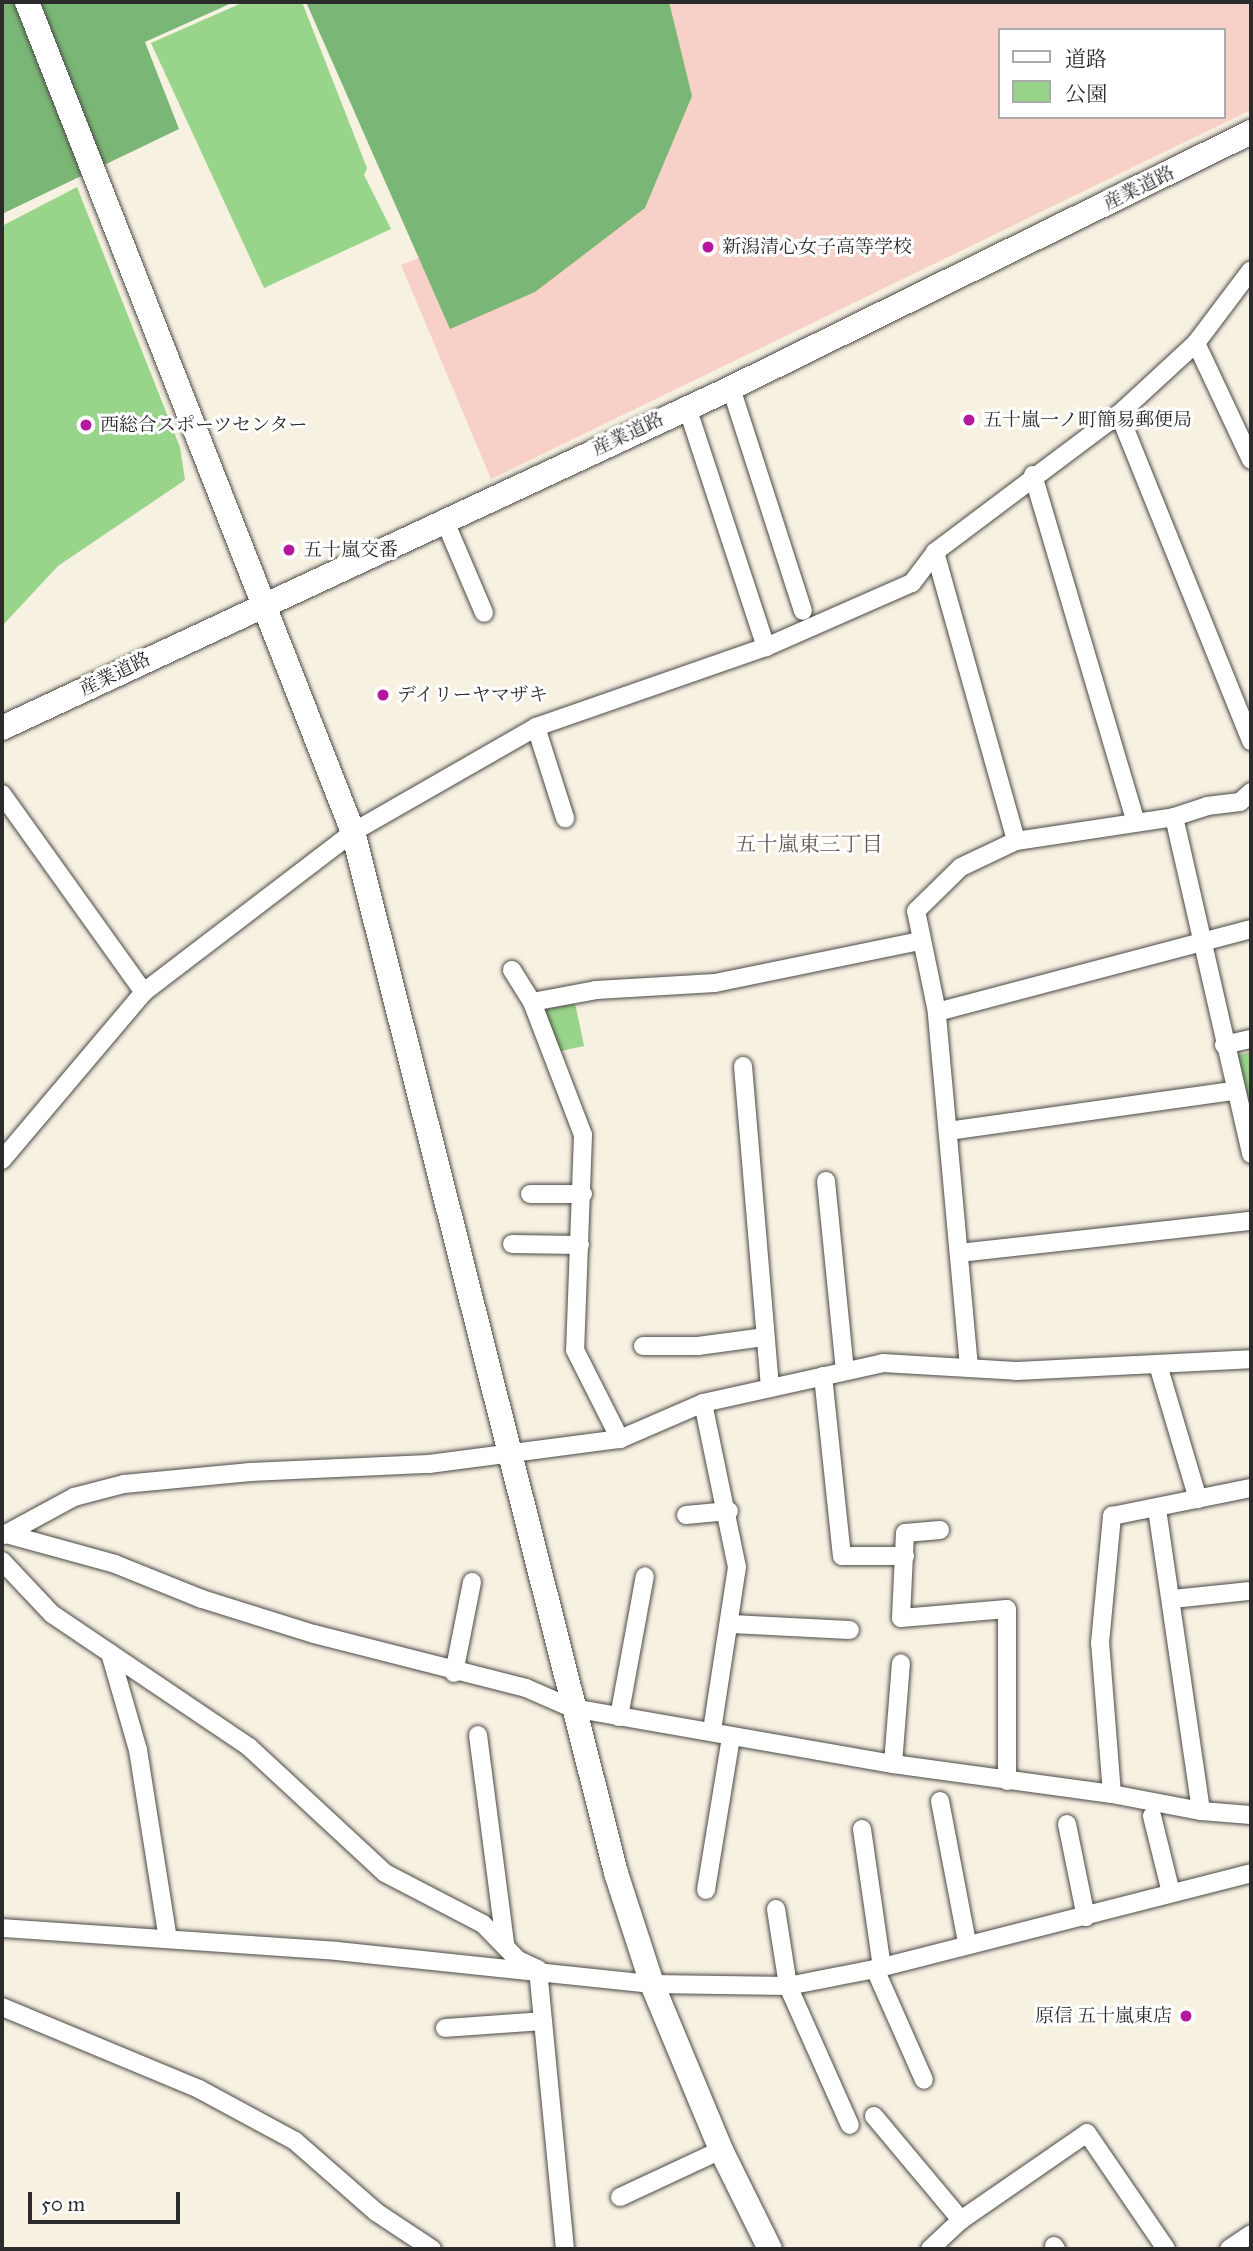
<!DOCTYPE html>
<meta charset="utf-8">
<style>
body{margin:0}
#map{position:relative;width:1253px;height:2251px;overflow:hidden;background:#f7f1e2;font-family:"IM FELL Great Primer","Noto Serif JP",serif}
div>[style]{position:absolute}
.built>*{inset:0;background:#f7d1c7}
.green>*{inset:0;background:#98d58a;transform-origin:0 0}
.forest>*{inset:0;background:#7ab676}
.roads{filter:drop-shadow(0 0 2px #4a4946) drop-shadow(0 0 2px #4a4946)}
.street>*{height:18px;margin:-9px;padding:0 9px;transform-origin:9px;border-radius:9px;background:#fff}
.secondary>*{height:24px;margin:-12px;padding:0 12px;transform-origin:12px;border-radius:12px;background:#fff}
.dots>*{width:19px;height:19px;translate:-50% -50%;box-sizing:border-box;border:4px solid #fff;border-radius:50%}
span{translate:-50% -50%;white-space:nowrap;text-align:center;line-height:1.15;-webkit-text-stroke:6px #fff;paint-order:stroke}
.street-label{font-size:19px;color:#2b2b2b}
.poi-label{font-size:19px;color:#2b2b2b}
.left{translate:0 -50%;text-align:left}
.right{translate:-100% -50%;text-align:right}
.neighbourhood-label{font-size:21px;color:#6a574f}
.frame{position:absolute;inset:0;border:4px solid #2b2b2b;pointer-events:none}
.legend{position:absolute;left:998px;top:28px;width:228px;height:91px;box-sizing:border-box;background:#fff;border:2px solid #aaa;margin:0;padding:9px 12px;list-style:none;font-size:21px;color:#2b2b2b}
.legend li{display:flex;align-items:center;gap:14px;height:35px}
.legend b{width:35px;border:2px solid #aaa}
.scale{position:absolute;left:28px;top:2192px;width:152px;height:32px;box-sizing:border-box;border:4px solid #2b2b2b;border-top:0;padding-left:9px;font-size:21px;line-height:24px;white-space:nowrap;color:#2b2b2b;-webkit-text-stroke:5px #fff;paint-order:stroke}
</style>
<div id="map">
<div class="built">
<div style="clip-path:polygon(evenodd,552px 2px,1251px 2px,1251px 110px,491px 479px,401px 265px,492px 228px,552px 2px,999px 30px,1223px 30px,1223px 117px,999px 117px,999px 30px)"></div>
</div>
<div class="green">
<div style="clip-path:polygon(244px 2px,302px 2px,367px 168px,364px 175px,391px 229px,264px 288px,151px 43px)"></div>
<div style="clip-path:polygon(77px 187px,180px 447px,185px 480px,58px 566px,2px 626px,2px 226px)"></div>
<div style="left:575px;top:1003px;width:44px;height:32px;rotate:78deg"></div>
<div style="clip-path:polygon(1251px 1052px,1251px 1130px,1235px 1056px)"></div>
</div>
<div class="forest">
<div style="clip-path:polygon(2px 2px,234px 2px,145px 42px,179px 129px,2px 214px)"></div>
<div style="clip-path:polygon(306px 2px,669px 2px,692px 96px,645px 208px,535px 292px,450px 329px)"></div>
</div>
<div class="roads">
<div class="street">
<div style="left:1196px;top:343px;width:129px;rotate:64.8deg"></div>
<div style="left:731px;top:388px;width:234px;rotate:72.1deg"></div>
<div style="left:687px;top:407px;width:253px;rotate:71.8deg"></div>
<div style="left:1119px;top:414px;width:353px;rotate:68deg"></div>
<div style="left:1033px;top:475px;width:362px;rotate:73.5deg"></div>
<div style="left:444px;top:519px;width:102px;rotate:66.9deg"></div>
<div style="left:935px;top:552px;width:300px;rotate:74.3deg"></div>
<div style="left:536px;top:727px;width:96px;rotate:72.3deg"></div>
<div style="left:2px;top:794px;width:244px;rotate:54.4deg"></div>
<div style="left:1174px;top:817px;width:346px;rotate:77.1deg"></div>
<div style="left:512px;top:970px;width:38px;rotate:58deg"></div>
<div style="left:532px;top:1002px;width:142px;rotate:69deg"></div>
<div style="left:583px;top:1135px;width:215px;rotate:92.1deg"></div>
<div style="left:575px;top:1350px;width:100px;rotate:63.2deg"></div>
<div style="left:532px;top:1002px;width:65px;rotate:-10.6deg"></div>
<div style="left:596px;top:990px;width:119px;rotate:-3.4deg"></div>
<div style="left:715px;top:983px;width:209px;rotate:-11.6deg"></div>
<div style="left:937px;top:1012px;width:325px;rotate:-14.8deg"></div>
<div style="left:1224px;top:1045px;width:28px;rotate:-13deg"></div>
<div style="left:743px;top:1066px;width:323px;rotate:85.2deg"></div>
<div style="left:948px;top:1131px;width:289px;rotate:-8deg"></div>
<div style="left:2px;top:1160px;width:220px;rotate:-49.8deg"></div>
<div style="left:144px;top:992px;width:263px;rotate:-37.4deg"></div>
<div style="left:353px;top:832px;width:211px;rotate:-29.8deg"></div>
<div style="left:536px;top:727px;width:244px;rotate:-19.2deg"></div>
<div style="left:766px;top:647px;width:159px;rotate:-23.7deg"></div>
<div style="left:912px;top:583px;width:39px;rotate:-53deg"></div>
<div style="left:935px;top:552px;width:230px;rotate:-36.9deg"></div>
<div style="left:1119px;top:414px;width:105px;rotate:-42.7deg"></div>
<div style="left:1196px;top:343px;width:91px;rotate:-53deg"></div>
<div style="left:826px;top:1181px;width:191px;rotate:84.3deg"></div>
<div style="left:530px;top:1194px;width:53px"></div>
<div style="left:512px;top:1244px;width:68px;rotate:0.8deg"></div>
<div style="left:959px;top:1253px;width:294px;rotate:-6.3deg"></div>
<div style="left:643px;top:1346px;width:55px"></div>
<div style="left:698px;top:1346px;width:68px;rotate:-7.7deg"></div>
<div style="left:1158px;top:1365px;width:140px;rotate:73.4deg"></div>
<div style="left:969px;top:1367px;width:356px;rotate:-95.2deg"></div>
<div style="left:937px;top:1012px;width:103px;rotate:-101.7deg"></div>
<div style="left:916px;top:911px;width:63px;rotate:-44.4deg"></div>
<div style="left:961px;top:867px;width:61px;rotate:-25.3deg"></div>
<div style="left:1016px;top:841px;width:160px;rotate:-8.6deg"></div>
<div style="left:1174px;top:817px;width:35px;rotate:-18deg"></div>
<div style="left:1207px;top:806px;width:33px;rotate:-7deg"></div>
<div style="left:1240px;top:802px;width:15px;rotate:-42deg"></div>
<div style="left:823px;top:1376px;width:181px;rotate:84deg"></div>
<div style="left:842px;top:1556px;width:63px"></div>
<div style="left:703px;top:1403px;width:167px;rotate:78.3deg"></div>
<div style="left:737px;top:1567px;width:166px;rotate:98.7deg"></div>
<div style="left:1157px;top:1509px;width:305px;rotate:81.7deg"></div>
<div style="left:686px;top:1515px;width:43px;rotate:-5.3deg"></div>
<div style="left:940px;top:1530px;width:35px;rotate:175deg"></div>
<div style="left:905px;top:1533px;width:85px;rotate:92.7deg"></div>
<div style="left:901px;top:1618px;width:106px;rotate:-4.9deg"></div>
<div style="left:1007px;top:1609px;width:172px;rotate:90deg"></div>
<div style="left:4px;top:1535px;width:80px;rotate:-28.5deg"></div>
<div style="left:74px;top:1497px;width:52px;rotate:-14.6deg"></div>
<div style="left:124px;top:1484px;width:127px;rotate:-5.4deg"></div>
<div style="left:250px;top:1472px;width:179px;rotate:-2.6deg"></div>
<div style="left:429px;top:1464px;width:193px;rotate:-7.5deg"></div>
<div style="left:620px;top:1439px;width:90px;rotate:-23.4deg"></div>
<div style="left:703px;top:1403px;width:184px;rotate:-12.5deg"></div>
<div style="left:883px;top:1363px;width:133px;rotate:3.4deg"></div>
<div style="left:1016px;top:1371px;width:235px;rotate:-2.9deg"></div>
<div style="left:10px;top:1535px;width:109px;rotate:15.4deg"></div>
<div style="left:115px;top:1564px;width:94px;rotate:21.9deg"></div>
<div style="left:202px;top:1599px;width:117px;rotate:17.4deg"></div>
<div style="left:314px;top:1634px;width:219px;rotate:14.3deg"></div>
<div style="left:526px;top:1688px;width:50px;rotate:23.5deg"></div>
<div style="left:572px;top:1708px;width:326px;rotate:9.9deg"></div>
<div style="left:893px;top:1764px;width:221px;rotate:7.8deg"></div>
<div style="left:1112px;top:1794px;width:91px;rotate:10.8deg"></div>
<div style="left:1201px;top:1811px;width:50px;rotate:4.6deg"></div>
<div style="left:2px;top:1561px;width:73px;rotate:46.7deg"></div>
<div style="left:52px;top:1614px;width:238px;rotate:34deg"></div>
<div style="left:249px;top:1747px;width:185px;rotate:42.8deg"></div>
<div style="left:385px;top:1873px;width:110px;rotate:27.5deg"></div>
<div style="left:483px;top:1924px;width:50px;rotate:45.8deg"></div>
<div style="left:518px;top:1960px;width:19px;rotate:25deg"></div>
<div style="left:1172px;top:1599px;width:77px;rotate:-5.9deg"></div>
<div style="left:731px;top:1624px;width:119px;rotate:2.9deg"></div>
<div style="left:110px;top:1653px;width:101px;rotate:73.9deg"></div>
<div style="left:138px;top:1750px;width:191px;rotate:81deg"></div>
<div style="left:454px;top:1673px;width:93px;rotate:-78.8deg"></div>
<div style="left:619px;top:1717px;width:143px;rotate:-79.6deg"></div>
<div style="left:478px;top:1735px;width:211px;rotate:82.6deg"></div>
<div style="left:893px;top:1764px;width:101px;rotate:-85.5deg"></div>
<div style="left:1112px;top:1794px;width:151px;rotate:-94.5deg"></div>
<div style="left:1100px;top:1643px;width:128px;rotate:-84.6deg"></div>
<div style="left:1112px;top:1516px;width:142px;rotate:-11.4deg"></div>
<div style="left:940px;top:1801px;width:145px;rotate:79.2deg"></div>
<div style="left:1152px;top:1816px;width:79px;rotate:76.1deg"></div>
<div style="left:1067px;top:1824px;width:95px;rotate:78.5deg"></div>
<div style="left:862px;top:1829px;width:139px;rotate:81.8deg"></div>
<div style="left:706px;top:1890px;width:155px;rotate:-80.7deg"></div>
<div style="left:776px;top:1909px;width:78px;rotate:81.1deg"></div>
<div style="left:788px;top:1986px;width:152px;rotate:66deg"></div>
<div style="left:2px;top:1928px;width:336px;rotate:3.9deg"></div>
<div style="left:337px;top:1951px;width:317px;rotate:6deg"></div>
<div style="left:652px;top:1984px;width:136px;rotate:0.8deg"></div>
<div style="left:788px;top:1986px;width:89px;rotate:-11.1deg"></div>
<div style="left:875px;top:1969px;width:388px;rotate:-14.3deg"></div>
<div style="left:538px;top:1969px;width:281px;rotate:84.5deg"></div>
<div style="left:875px;top:1969px;width:121px;rotate:66.2deg"></div>
<div style="left:2px;top:2007px;width:213px;rotate:22.6deg"></div>
<div style="left:199px;top:2089px;width:109px;rotate:28.4deg"></div>
<div style="left:295px;top:2141px;width:108px;rotate:41.2deg"></div>
<div style="left:376px;top:2212px;width:67px;rotate:33.5deg"></div>
<div style="left:445px;top:2028px;width:97px;rotate:-4.1deg"></div>
<div style="left:874px;top:2116px;width:136px;rotate:50.1deg"></div>
<div style="left:620px;top:2197px;width:111px;rotate:-25deg"></div>
<div style="left:1054px;top:2246px;width:4px;rotate:56deg"></div>
<div style="left:930px;top:2249px;width:42px;rotate:-43.1deg"></div>
<div style="left:961px;top:2220px;width:153px;rotate:-34.6deg"></div>
<div style="left:1087px;top:2133px;width:140px;rotate:55.7deg"></div>
<div style="left:1229px;top:2249px;width:27px;rotate:-34deg"></div>
</div>
<div class="secondary">
<div style="left:27px;top:2px;width:892px;rotate:68.56deg"></div>
<div style="left:353px;top:832px;width:1074px;rotate:75.82deg"></div>
<div style="left:616px;top:1873px;width:117px;rotate:72deg"></div>
<div style="left:652px;top:1984px;width:180px;rotate:67.4deg"></div>
<div style="left:721px;top:2150px;width:110px;rotate:63.7deg"></div>
<div style="left:2px;top:728px;width:804px;rotate:-25deg"></div>
<div style="left:731px;top:388px;width:580px;rotate:-26.21deg"></div>
</div>
</div>
<div class="dots">
<div style="left:708px;top:247px;background:#b5179e"></div>
<div style="left:969px;top:420px;background:#b5179e"></div>
<div style="left:86px;top:425px;background:#b5179e"></div>
<div style="left:289px;top:550px;background:#b5179e"></div>
<div style="left:383px;top:695px;background:#b5179e"></div>
<div style="left:1186px;top:2016px;background:#b5179e"></div>
</div>
<div class="street-label">
<span style="left:1139px;top:188px;rotate:-26deg">産業道路</span>
<span style="left:628px;top:434px;rotate:-25deg">産業道路</span>
<span style="left:115px;top:674px;rotate:-26deg">産業道路</span>
</div>
<div class="poi-label">
<span class="left" style="left:722px;top:247px">新潟清心女子高等学校</span>
<span class="left" style="left:983px;top:420px">五十嵐一ノ町簡易郵便局</span>
<span class="left" style="left:100px;top:425px">西総合スポーツセンター</span>
<span class="left" style="left:303px;top:550px">五十嵐交番</span>
<span class="left" style="left:397px;top:695px">デイリーヤマザキ</span>
<span class="right" style="left:1172px;top:2016px">原信 五十嵐東店</span>
</div>
<div class="neighbourhood-label">
<span style="left:809px;top:844px">五十嵐東三丁目</span>
</div>
<div class="frame"></div>
<ul class="legend">
<li><b style="height:9px;background:#fff"></b>道路</li>
<li><b style="height:19px;background:#98d58a"></b>公園</li>
</ul>
<div class="scale">50 m</div>
</div>
